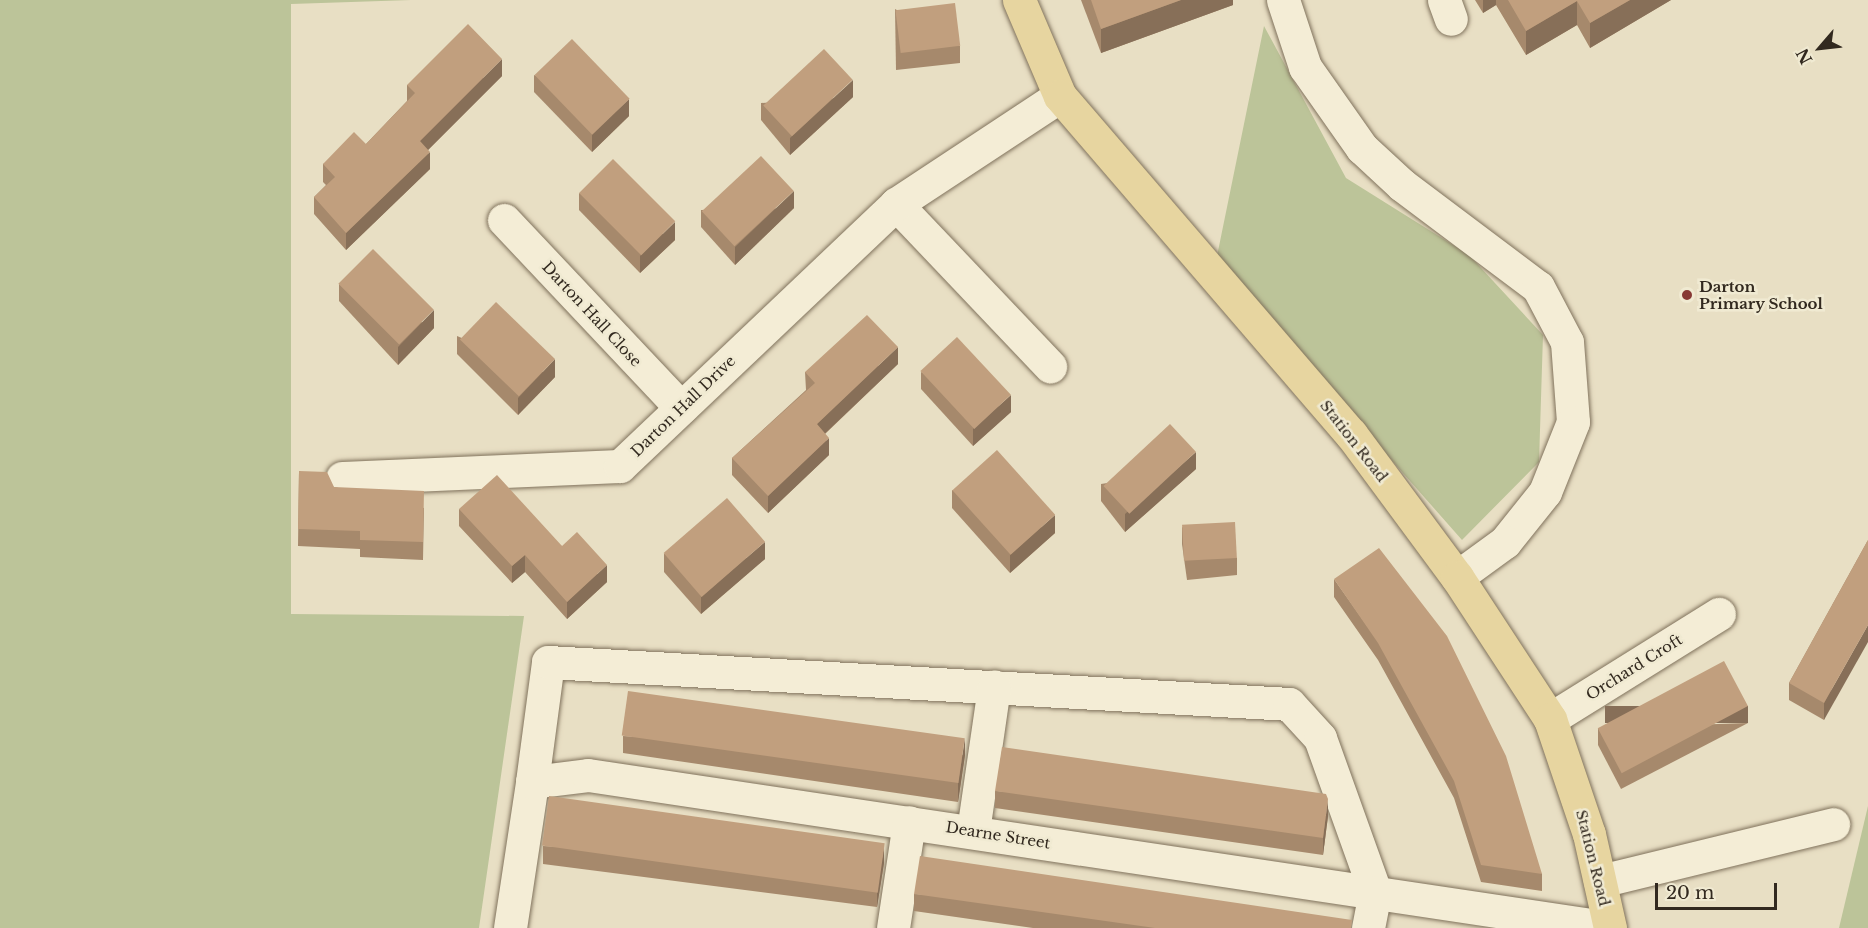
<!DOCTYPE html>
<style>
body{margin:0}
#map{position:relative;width:1868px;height:928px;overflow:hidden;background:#e8dfc4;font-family:"Libre Baskerville",serif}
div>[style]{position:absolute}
.green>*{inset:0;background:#bcc499}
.roads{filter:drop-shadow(0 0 2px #80725c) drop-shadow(0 0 2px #80725c)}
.minor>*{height:33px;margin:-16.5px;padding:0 16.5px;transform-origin:16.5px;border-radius:16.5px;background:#f4edd6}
.major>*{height:33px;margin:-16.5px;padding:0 16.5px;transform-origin:16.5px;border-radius:16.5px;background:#e7d5a0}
.wall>*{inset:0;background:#a6896c}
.shaded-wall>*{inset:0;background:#876f58;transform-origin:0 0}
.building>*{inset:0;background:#c19f7e;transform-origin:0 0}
.dots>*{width:16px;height:16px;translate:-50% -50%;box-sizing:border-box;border:3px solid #f0ead2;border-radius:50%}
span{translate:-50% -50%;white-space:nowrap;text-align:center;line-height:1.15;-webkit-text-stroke:5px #f0ead2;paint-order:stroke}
.poi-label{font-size:15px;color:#32291f;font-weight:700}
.left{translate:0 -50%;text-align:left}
.street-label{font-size:15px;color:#32291f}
.north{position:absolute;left:1790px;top:18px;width:60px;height:60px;-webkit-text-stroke:4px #f0ead2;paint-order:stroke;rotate:242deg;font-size:16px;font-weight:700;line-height:24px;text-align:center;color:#32291f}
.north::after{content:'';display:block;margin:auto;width:21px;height:27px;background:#32291f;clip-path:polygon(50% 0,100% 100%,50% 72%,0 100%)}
.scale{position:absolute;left:1655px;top:883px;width:122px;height:27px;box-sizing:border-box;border:3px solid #32291f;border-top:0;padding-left:8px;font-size:18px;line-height:21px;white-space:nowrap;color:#32291f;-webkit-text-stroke:4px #f0ead2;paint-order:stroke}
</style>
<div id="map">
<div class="green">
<div style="clip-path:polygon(0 0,411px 0,291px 4px,291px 614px,524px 616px,479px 928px,0 928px)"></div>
<div style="clip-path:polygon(1264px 26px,1346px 178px,1469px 255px,1543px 335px,1539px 462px,1462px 540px,1216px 261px)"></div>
<div style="clip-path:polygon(1868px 806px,1868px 928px,1839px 928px)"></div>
</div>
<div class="roads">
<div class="minor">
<div style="left:1283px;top:0;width:71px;rotate:71.8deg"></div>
<div style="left:1305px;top:67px;width:99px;rotate:54.9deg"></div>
<div style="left:1362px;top:148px;width:54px;rotate:42.8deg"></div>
<div style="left:1402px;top:185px;width:170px;rotate:36.9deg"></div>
<div style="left:1538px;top:287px;width:62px;rotate:62.2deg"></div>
<div style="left:1567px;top:342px;width:80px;rotate:85.7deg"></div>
<div style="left:1573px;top:422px;width:75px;rotate:111.8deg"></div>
<div style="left:1545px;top:492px;width:64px;rotate:128.7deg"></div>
<div style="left:1505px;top:542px;width:59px;rotate:143.9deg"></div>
<div style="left:1444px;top:0;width:20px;rotate:70deg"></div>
<div style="left:896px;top:204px;width:224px;rotate:46.5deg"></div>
<div style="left:504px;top:220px;width:258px;rotate:46.7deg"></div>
<div style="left:342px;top:478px;width:278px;rotate:-2.5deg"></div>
<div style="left:620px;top:466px;width:381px;rotate:-43.5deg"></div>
<div style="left:896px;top:204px;width:196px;rotate:-33.4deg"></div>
<div style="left:1550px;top:719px;width:199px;rotate:-31.9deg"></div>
<div style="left:532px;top:782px;width:121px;rotate:-82.4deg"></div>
<div style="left:548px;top:662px;width:742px;rotate:3.24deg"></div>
<div style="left:1289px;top:704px;width:46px;rotate:47.6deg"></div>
<div style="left:1320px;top:738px;width:164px;rotate:70.3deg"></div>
<div style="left:1375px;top:892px;width:37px;rotate:101deg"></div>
<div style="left:973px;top:831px;width:146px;rotate:-81.7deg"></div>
<div style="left:1600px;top:881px;width:240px;rotate:-13.7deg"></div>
<div style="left:510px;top:928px;width:148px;rotate:-81.4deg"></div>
<div style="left:532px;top:782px;width:56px;rotate:-7.1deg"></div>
<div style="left:588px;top:775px;width:1033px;rotate:8.51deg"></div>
<div style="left:893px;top:928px;width:107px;rotate:-81.4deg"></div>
</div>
<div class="major">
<div style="left:1019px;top:0;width:104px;rotate:66.9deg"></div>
<div style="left:1060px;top:96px;width:446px;rotate:49.3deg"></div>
<div style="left:1351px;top:434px;width:178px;rotate:53.5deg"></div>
<div style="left:1457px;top:577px;width:170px;rotate:56.8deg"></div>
<div style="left:1550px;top:719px;width:121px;rotate:71.3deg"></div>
<div style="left:1589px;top:834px;width:96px;rotate:77.4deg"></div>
</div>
</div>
<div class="wall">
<div style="clip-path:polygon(1081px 0,1233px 0,1233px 5px,1101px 53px)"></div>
<div style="clip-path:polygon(1475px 0,1671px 0,1590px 48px,1577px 25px,1526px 55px,1496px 5px,1483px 13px)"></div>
<div style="clip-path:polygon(895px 9px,960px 46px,960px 63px,896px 70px)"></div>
<div style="clip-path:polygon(534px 75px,629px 116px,592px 152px,534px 92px)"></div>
<div style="clip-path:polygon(502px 76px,428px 150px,430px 169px,346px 250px,314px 214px,314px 197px,326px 185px,323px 182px,323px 164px,366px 144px,407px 101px,407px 85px)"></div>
<div style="clip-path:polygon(853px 97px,790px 155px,761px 120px,761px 103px)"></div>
<div style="clip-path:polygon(579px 193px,675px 240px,640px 273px,579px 210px)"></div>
<div style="clip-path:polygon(794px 208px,735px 265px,701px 227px,701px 210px)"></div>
<div style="clip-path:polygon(339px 284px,434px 328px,398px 365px,339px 301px)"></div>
<div style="clip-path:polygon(457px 336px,555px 377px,518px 415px,457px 354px)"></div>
<div style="clip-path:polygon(898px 364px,825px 434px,829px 455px,768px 513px,732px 475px,732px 458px,806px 390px,805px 372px)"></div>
<div style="clip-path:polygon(921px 372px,1011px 412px,973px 446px,921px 389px)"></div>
<div style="clip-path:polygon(1196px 469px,1125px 532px,1101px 501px,1101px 484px)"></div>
<div style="clip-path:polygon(299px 471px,334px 487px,424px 508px,423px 560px,360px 557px,360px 549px,298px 546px)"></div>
<div style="clip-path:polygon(952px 490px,1055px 533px,1010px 573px,952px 508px)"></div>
<div style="clip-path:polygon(459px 509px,562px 546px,607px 582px,567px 619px,525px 572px,512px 583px,459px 526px)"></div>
<div style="clip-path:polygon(1182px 527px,1237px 558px,1237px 575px,1187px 580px,1182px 544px)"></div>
<div style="clip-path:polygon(1868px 540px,1824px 720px,1789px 700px,1789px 683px)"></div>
<div style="clip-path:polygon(664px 554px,765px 559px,701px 614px,664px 572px)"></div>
<div style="clip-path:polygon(1334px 579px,1542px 874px,1542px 891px,1481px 882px,1454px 798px,1378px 660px,1334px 597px)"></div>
<div style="clip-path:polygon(1748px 723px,1621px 789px,1598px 745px,1598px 728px)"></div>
<div style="clip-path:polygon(623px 736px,965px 755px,958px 802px,623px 753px)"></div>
<div style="clip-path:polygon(995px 791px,1328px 816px,1323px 855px,995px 808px)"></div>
<div style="clip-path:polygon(543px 846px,884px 863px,877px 907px,543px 864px)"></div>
<div style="clip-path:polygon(914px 894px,1352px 928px,1033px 928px,914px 911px)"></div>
</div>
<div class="shaded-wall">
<div style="clip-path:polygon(1181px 0,1233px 0,1233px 5px,1101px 53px,1101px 29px)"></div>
<div style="clip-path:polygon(1483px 0,1496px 0,1496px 5px,1483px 13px)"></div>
<div style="clip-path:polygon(1630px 0,1671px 0,1590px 48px,1590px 23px)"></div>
<div style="clip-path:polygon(1577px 1px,1577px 25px,1526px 55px,1526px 31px)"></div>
<div style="clip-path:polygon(502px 59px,502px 76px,420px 158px,420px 141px)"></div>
<div style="clip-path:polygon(853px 80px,853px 97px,790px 155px,790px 138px)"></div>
<div style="clip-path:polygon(629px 99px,629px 116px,592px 152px,592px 134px)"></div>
<div style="clip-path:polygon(430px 152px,430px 169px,346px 250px,346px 233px)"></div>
<div style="clip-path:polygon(794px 191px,794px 208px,735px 265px,735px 247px)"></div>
<div style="clip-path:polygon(675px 222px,675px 240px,640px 273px,640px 256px)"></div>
<div style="clip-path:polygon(434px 310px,434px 328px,398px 365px,398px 347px)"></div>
<div style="clip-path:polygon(898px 347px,898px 364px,817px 441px,817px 424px)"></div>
<div style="clip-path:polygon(555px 359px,555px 377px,518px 415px,518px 398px)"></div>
<div style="clip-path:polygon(1011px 395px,1011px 412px,973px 446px,973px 429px)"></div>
<div style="clip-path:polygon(829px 438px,829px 455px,768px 513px,768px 496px)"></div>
<div style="clip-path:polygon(1196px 452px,1196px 469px,1125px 532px,1125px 514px)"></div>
<div style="clip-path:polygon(1055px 515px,1055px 533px,1010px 573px,1010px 555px)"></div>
<div style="clip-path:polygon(765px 542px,765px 559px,701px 614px,701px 597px)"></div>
<div style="clip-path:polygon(525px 555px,525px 572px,512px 583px,512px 566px)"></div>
<div style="clip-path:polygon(607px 565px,607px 582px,567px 619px,567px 602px)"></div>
<div style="clip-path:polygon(1868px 625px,1868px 642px,1824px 720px,1824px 703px)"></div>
<div style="left:1748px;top:706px;width:17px;height:143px;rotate:90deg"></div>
<div style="clip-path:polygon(965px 738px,965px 755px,958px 802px,958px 784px)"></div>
<div style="clip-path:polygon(1328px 799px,1328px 816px,1323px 855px,1323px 838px)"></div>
<div style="clip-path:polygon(884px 846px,884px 863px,877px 907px,877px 890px)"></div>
</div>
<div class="building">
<div style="clip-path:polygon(1091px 0,1181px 0,1101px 29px)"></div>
<div style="clip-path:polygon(1508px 0,1630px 0,1590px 23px,1577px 1px,1526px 31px)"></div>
<div style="left:955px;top:3px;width:43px;height:60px;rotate:83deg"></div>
<div style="clip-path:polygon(468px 24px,502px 59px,420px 141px,430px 152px,346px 233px,314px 197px,335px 177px,323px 164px,354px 132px,366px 144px,415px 93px,407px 85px)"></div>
<div style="left:572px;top:39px;width:83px;height:52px;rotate:46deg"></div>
<div style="left:824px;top:49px;width:42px;height:83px;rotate:47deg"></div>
<div style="left:761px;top:156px;width:48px;height:81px;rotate:47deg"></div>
<div style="left:613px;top:159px;width:88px;height:48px;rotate:45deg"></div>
<div style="left:373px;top:249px;width:86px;height:49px;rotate:45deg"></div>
<div style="left:496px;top:302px;width:82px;height:52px;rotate:44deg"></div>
<div style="clip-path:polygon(867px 315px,898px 347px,817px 424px,829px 438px,768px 496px,732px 458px,815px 383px,805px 372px)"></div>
<div style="left:957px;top:337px;width:79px;height:50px;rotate:47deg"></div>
<div style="left:1170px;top:424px;width:38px;height:91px;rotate:47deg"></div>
<div style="left:997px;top:450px;width:87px;height:60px;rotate:48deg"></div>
<div style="clip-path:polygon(299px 471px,327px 472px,334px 487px,424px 491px,423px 542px,360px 540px,360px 531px,298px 529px)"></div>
<div style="clip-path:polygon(497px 475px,562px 546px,577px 532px,607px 565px,567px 602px,525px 555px,512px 566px,459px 509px)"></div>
<div style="left:727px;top:498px;width:58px;height:84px;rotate:49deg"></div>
<div style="left:1235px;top:522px;width:36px;height:53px;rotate:87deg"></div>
<div style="clip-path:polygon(1868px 540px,1868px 625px,1824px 703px,1789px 683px)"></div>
<div style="clip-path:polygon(1379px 548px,1447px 636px,1506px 756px,1542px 874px,1481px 865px,1454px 781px,1378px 643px,1334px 579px)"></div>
<div style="left:1724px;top:661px;width:51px;height:143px;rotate:62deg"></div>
<div style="left:628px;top:691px;width:340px;height:45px;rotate:8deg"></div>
<div style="clip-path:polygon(1002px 747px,1326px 794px,1328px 799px,1323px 838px,995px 791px)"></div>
<div style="left:549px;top:796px;width:339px;height:50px;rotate:8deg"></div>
<div style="clip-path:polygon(920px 856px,1352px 920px,1351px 928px,1155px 928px,914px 894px)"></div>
</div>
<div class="dots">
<div style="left:1687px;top:295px;background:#873934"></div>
</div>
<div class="poi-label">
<span class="left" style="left:1699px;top:295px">Darton<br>Primary School</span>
</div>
<div class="street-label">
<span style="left:592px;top:314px;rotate:47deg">Darton Hall Close</span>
<span style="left:683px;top:406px;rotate:-44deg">Darton Hall Drive</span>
<span style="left:1354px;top:441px;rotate:52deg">Station Road</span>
<span style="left:1634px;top:667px;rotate:-32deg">Orchard Croft</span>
<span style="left:998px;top:835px;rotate:9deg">Dearne Street</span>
<span style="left:1593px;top:858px;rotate:76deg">Station Road</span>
</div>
<div class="north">N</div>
<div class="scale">20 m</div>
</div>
